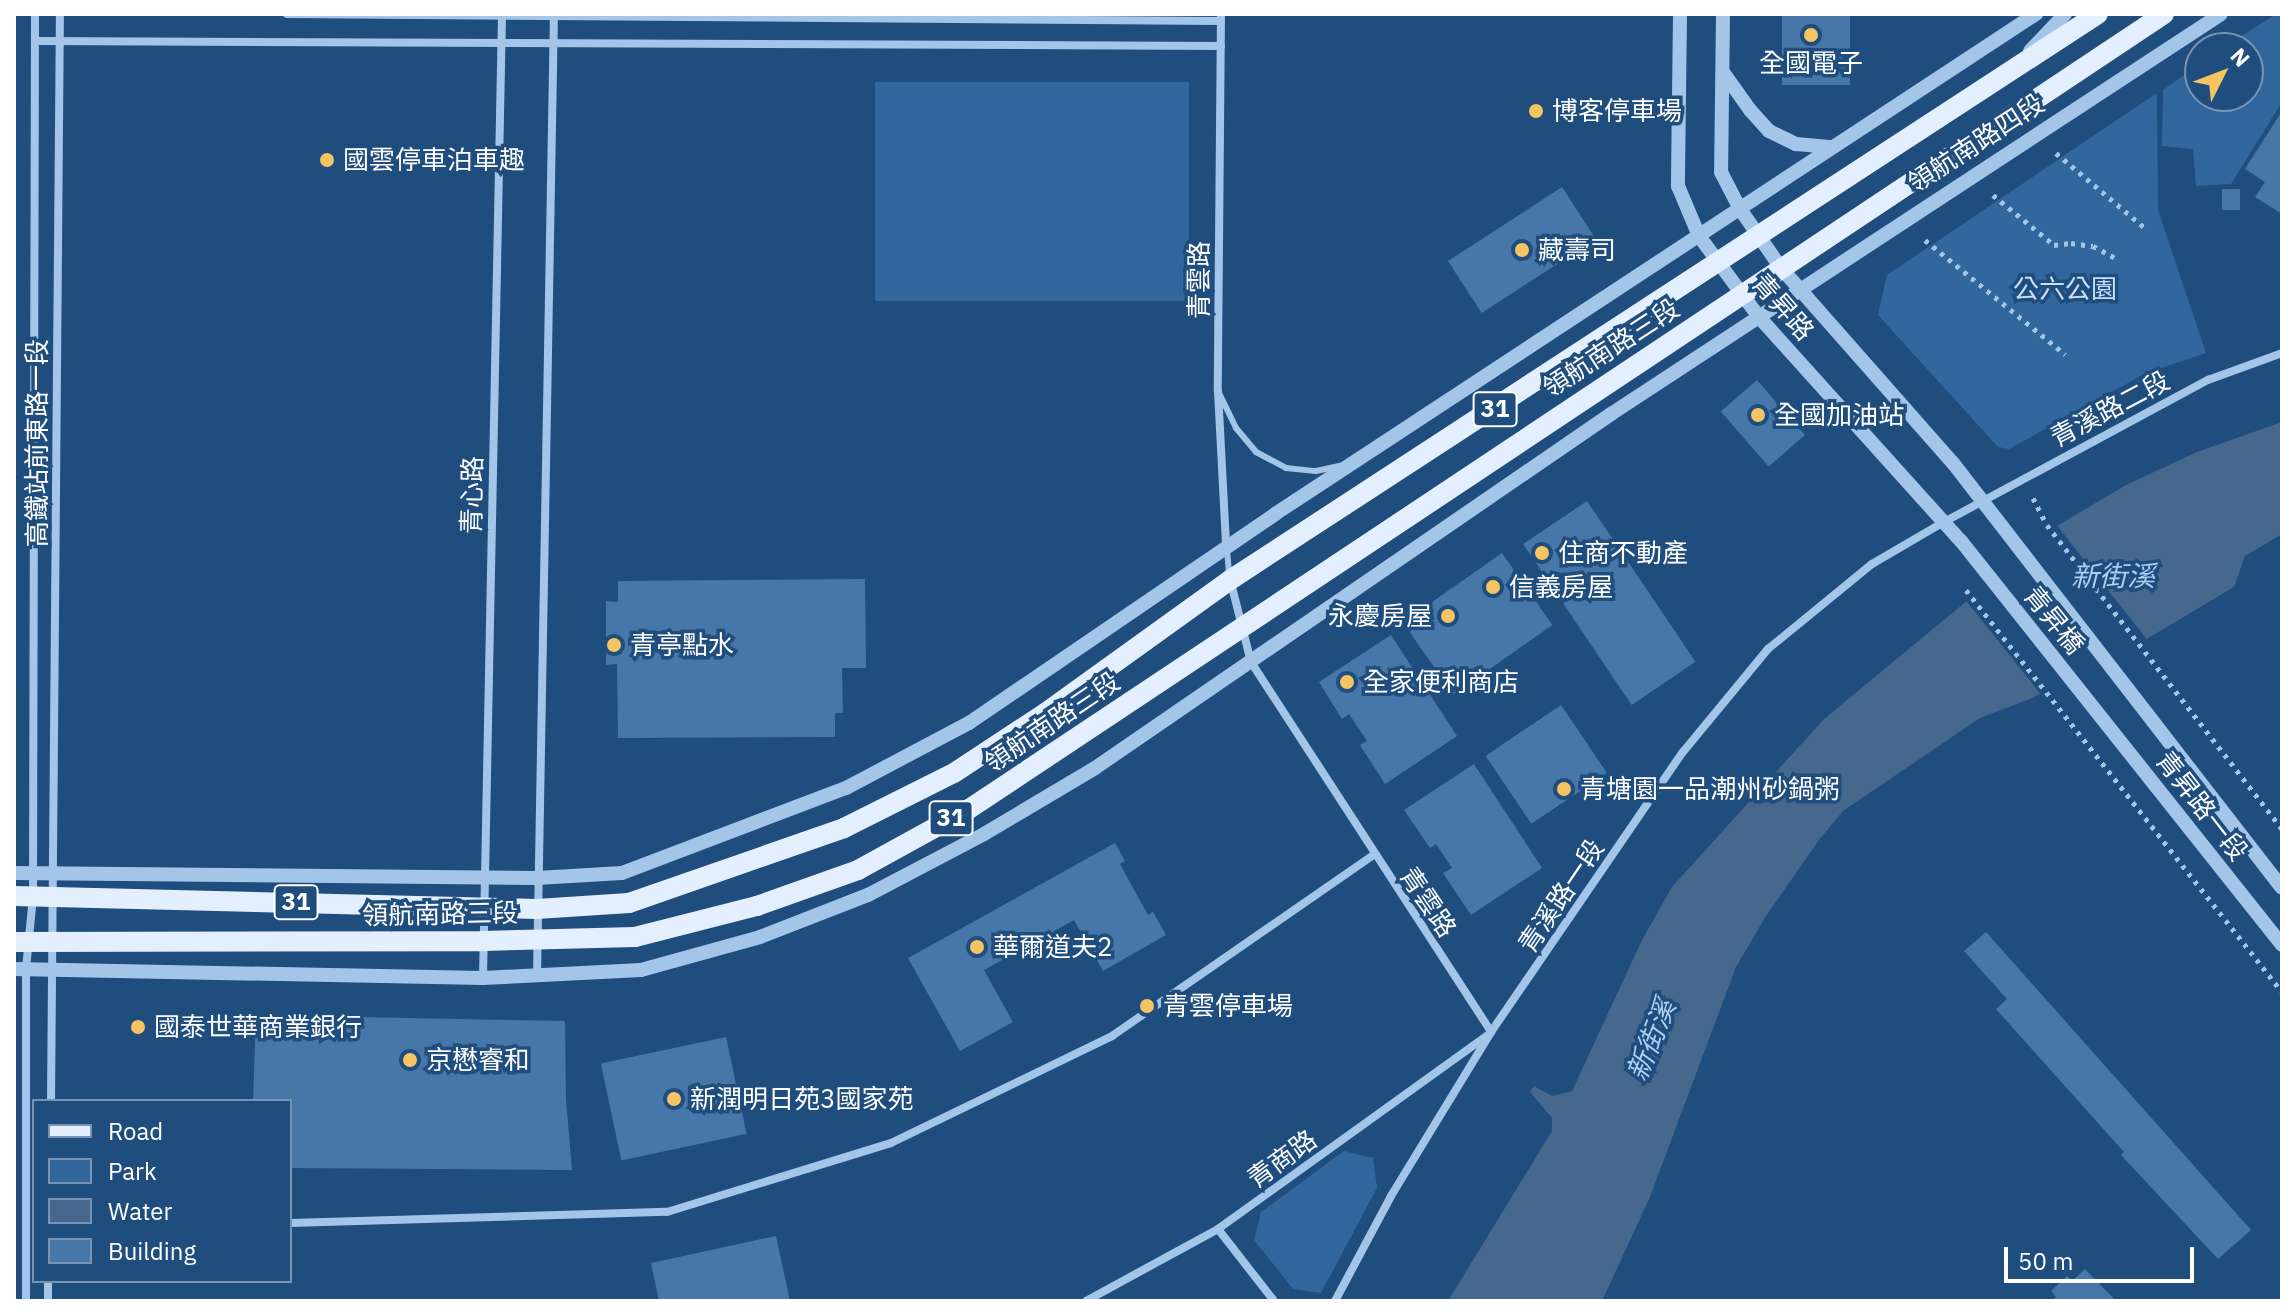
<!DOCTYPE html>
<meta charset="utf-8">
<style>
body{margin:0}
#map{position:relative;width:2296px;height:1315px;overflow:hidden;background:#1f4d7e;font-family:"IBM Plex Sans","Noto Sans TC",sans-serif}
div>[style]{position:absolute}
.green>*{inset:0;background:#31679d;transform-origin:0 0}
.water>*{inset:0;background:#45688c}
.pier>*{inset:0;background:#1f4d7e}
.building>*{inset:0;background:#4777a8;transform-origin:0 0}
.path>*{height:5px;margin-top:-2.5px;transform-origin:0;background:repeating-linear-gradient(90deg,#a2c5e8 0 4px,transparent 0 10px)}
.service>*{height:6px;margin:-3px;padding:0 3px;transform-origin:3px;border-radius:3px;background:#a2c5e8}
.minor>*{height:8px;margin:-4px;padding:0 4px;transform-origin:4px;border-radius:4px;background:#a2c5e8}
.tertiary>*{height:14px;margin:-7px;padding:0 7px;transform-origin:7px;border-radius:7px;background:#a2c5e8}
.primary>*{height:20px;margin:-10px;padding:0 10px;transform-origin:10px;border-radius:10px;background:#e4effe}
.dots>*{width:22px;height:22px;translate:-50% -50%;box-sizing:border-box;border:4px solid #1f4d7e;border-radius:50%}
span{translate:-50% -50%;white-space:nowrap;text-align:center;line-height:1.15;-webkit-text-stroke:7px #1f4d7e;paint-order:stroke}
.shield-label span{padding:2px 6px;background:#1f4d7e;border:2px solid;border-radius:6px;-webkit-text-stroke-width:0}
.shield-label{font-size:24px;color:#fff;font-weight:700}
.poi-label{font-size:26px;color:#fff}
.left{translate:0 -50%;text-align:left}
.right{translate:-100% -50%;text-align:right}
.street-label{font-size:26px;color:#fff}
.park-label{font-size:26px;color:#c6def6}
.water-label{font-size:28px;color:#adcff0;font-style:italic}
.frame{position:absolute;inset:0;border:16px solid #fff;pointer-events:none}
.legend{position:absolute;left:32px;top:1099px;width:260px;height:184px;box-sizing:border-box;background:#1f4d7e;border:2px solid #7994b2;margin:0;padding:10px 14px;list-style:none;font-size:24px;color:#fff}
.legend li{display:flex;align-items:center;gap:16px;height:40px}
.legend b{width:40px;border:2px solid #7994b2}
.north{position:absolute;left:2184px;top:32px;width:80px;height:80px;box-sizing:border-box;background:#1f4d7e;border:2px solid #7994b2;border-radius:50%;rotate:48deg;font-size:22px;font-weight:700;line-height:32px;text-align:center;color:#fff}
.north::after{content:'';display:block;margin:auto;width:28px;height:36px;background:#f6c462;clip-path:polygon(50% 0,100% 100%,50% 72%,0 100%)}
.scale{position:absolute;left:2004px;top:1247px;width:190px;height:36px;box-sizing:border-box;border:4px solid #fff;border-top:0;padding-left:10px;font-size:24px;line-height:28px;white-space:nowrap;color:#fff;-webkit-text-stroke:6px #1f4d7e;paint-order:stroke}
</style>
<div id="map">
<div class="green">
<div style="clip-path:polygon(2276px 14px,2282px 14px,2282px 102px,2231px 184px,2196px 186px,2193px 149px,2162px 146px,2163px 90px,2200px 64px,2200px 96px,2248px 96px,2248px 48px,2223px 48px)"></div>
<div style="left:875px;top:82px;width:314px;height:219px"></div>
<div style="clip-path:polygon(2157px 93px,2158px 210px,2206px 353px,2146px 373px,2009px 449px,1998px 447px,1878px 315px,1887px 275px)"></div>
<div style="clip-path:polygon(1344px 1151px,1373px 1158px,1377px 1188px,1321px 1293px,1293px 1289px,1254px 1240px,1261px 1212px)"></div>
</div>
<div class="water">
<div style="clip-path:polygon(2282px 422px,2282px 534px,2245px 556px,2234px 587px,2150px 637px,2030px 699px,1980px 718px,1843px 811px,1819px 840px,1766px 916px,1736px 967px,1650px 1197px,1602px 1301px,1448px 1301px,1552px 1131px,1552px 1118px,1530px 1092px,1534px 1086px,1552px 1096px,1572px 1091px,1642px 940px,1672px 887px,1824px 719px,2060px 524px,2126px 485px,2197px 452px)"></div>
</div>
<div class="pier">
<div style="clip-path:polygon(2055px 523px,2149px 642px,2043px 697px,1964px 598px)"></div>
</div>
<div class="building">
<div style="left:1782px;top:14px;width:68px;height:71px"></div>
<div style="clip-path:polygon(2282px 111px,2282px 214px,2255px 197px,2265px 182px,2245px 169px)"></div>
<div style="left:1562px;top:187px;width:62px;height:136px;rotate:57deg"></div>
<div style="left:2222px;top:189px;width:18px;height:21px"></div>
<div style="left:1757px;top:380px;width:73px;height:48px;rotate:49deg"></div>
<div style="left:1587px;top:501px;width:194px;height:77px;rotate:56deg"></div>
<div style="left:1502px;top:553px;width:88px;height:121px;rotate:55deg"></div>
<div style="clip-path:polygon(865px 579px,866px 668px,842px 668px,843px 713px,835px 713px,835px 737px,618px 738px,617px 664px,606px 665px,606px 601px,618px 602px,618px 581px)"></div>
<div style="clip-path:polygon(1391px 635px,1457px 736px,1385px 784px,1360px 745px,1367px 741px,1349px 714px,1342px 719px,1319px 682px)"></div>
<div style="left:1561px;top:705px;width:82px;height:91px;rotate:56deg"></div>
<div style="clip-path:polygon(1474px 764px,1542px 868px,1471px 915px,1443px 873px,1452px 868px,1436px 844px,1430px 848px,1404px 810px)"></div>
<div style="clip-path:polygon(1115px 843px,1125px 861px,1120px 864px,1148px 915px,1153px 912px,1166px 935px,1103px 971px,1074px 920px,984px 970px,1013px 1022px,960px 1051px,908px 958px)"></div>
<div style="clip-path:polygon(1986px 932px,2251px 1230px,2218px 1259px,2121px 1155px,2124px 1152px,1996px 1009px,2007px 999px,1964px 951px)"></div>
<div style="clip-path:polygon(256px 1015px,565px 1021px,566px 1100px,572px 1170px,290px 1168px,290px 1101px,253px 1101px)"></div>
<div style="left:726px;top:1037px;width:99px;height:128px;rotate:78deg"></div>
<div style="clip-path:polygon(776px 1236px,790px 1301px,659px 1301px,651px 1263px)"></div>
<div style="clip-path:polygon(2085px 1269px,2116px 1301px,2051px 1301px,2056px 1297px,2051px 1291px,2067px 1276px,2072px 1281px)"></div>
</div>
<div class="path">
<div style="left:2056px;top:153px;width:115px;rotate:40.1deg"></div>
<div style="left:1993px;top:195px;width:79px;rotate:39.3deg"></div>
<div style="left:2054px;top:245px;width:17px;rotate:-7deg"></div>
<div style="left:2071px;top:243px;width:22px;rotate:8deg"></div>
<div style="left:2093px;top:246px;width:26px;rotate:28deg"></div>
<div style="left:1925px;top:240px;width:181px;rotate:39.2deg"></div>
<div style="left:2033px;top:498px;width:30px;rotate:63deg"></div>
<div style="left:2047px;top:525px;width:384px;rotate:52.3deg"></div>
<div style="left:1966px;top:590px;width:511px;rotate:51.83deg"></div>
</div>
<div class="service">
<div style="left:1220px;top:395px;width:37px;rotate:64deg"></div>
<div style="left:1236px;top:428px;width:31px;rotate:50deg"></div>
<div style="left:1256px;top:452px;width:34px;rotate:28deg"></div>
<div style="left:1286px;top:468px;width:30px;rotate:6deg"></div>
<div style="left:1316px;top:471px;width:25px;rotate:-12deg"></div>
<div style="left:1227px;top:550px;width:25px;rotate:85deg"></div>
</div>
<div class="minor">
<div style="left:287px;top:14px;width:934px;rotate:0.43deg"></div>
<div style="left:1221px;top:14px;width:377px;rotate:90.5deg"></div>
<div style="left:1218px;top:391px;width:155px;rotate:87deg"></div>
<div style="left:35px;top:41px;width:1186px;rotate:0.24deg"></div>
<div style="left:1231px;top:583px;width:81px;rotate:75.8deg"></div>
<div style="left:1251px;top:662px;width:441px;rotate:57deg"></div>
<div style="left:537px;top:976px;width:962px;rotate:-88.99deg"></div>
<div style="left:483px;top:978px;width:964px;rotate:-88.87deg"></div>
<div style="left:51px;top:1101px;width:1087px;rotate:-89.53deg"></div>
<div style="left:290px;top:1223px;width:377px;rotate:-1.7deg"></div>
<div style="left:667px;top:1212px;width:234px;rotate:-17.1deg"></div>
<div style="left:891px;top:1143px;width:246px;rotate:-25.8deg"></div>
<div style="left:1112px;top:1036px;width:318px;rotate:-34.7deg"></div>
<div style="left:1218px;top:1229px;width:91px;rotate:52.1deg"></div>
<div style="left:26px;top:1301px;width:332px;rotate:-90deg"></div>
<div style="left:26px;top:969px;width:73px;rotate:-84.5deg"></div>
<div style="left:33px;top:896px;width:882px;rotate:-89.87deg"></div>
<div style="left:48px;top:1301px;width:20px;rotate:-90deg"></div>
<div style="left:1086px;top:1301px;width:150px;rotate:-28.6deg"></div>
<div style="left:1218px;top:1229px;width:332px;rotate:-35.7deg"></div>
<div style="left:1335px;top:1301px;width:119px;rotate:-61.9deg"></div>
<div style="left:1391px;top:1196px;width:192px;rotate:-58.6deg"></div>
<div style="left:1491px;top:1032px;width:340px;rotate:-55.6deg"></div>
<div style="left:1683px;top:752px;width:134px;rotate:-50.5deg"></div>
<div style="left:1768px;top:649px;width:134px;rotate:-39.3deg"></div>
<div style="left:1872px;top:564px;width:83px;rotate:-30.3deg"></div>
<div style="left:1944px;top:522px;width:300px;rotate:-28.3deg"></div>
<div style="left:2208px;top:380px;width:79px;rotate:-20deg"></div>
</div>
<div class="tertiary">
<div style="left:1680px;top:14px;width:172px;rotate:90.7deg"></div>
<div style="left:1678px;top:186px;width:54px;rotate:67.2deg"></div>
<div style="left:1699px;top:236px;width:101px;rotate:53.5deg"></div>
<div style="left:1759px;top:317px;width:302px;rotate:48deg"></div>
<div style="left:1961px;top:541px;width:516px;rotate:51.53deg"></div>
<div style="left:1723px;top:14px;width:158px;rotate:90.7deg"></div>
<div style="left:1721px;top:172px;width:42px;rotate:62.8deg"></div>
<div style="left:1740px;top:209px;width:72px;rotate:55.2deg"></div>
<div style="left:1781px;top:268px;width:260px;rotate:48.6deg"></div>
<div style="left:1953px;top:463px;width:537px;rotate:52.26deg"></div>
<div style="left:2030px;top:51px;width:51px;rotate:-46.6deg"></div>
<div style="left:1723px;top:72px;width:47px;rotate:54.6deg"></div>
<div style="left:1750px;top:110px;width:28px;rotate:48deg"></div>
<div style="left:1769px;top:131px;width:30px;rotate:26deg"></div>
<div style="left:1796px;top:144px;width:36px;rotate:5deg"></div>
<div style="left:14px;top:873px;width:523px;rotate:0.55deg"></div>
<div style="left:537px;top:878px;width:85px;rotate:-3.4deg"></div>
<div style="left:622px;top:873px;width:240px;rotate:-20.8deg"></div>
<div style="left:846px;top:788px;width:139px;rotate:-27.9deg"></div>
<div style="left:969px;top:723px;width:371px;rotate:-34.3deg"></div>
<div style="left:1275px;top:514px;width:911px;rotate:-33.31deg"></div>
<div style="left:14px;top:969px;width:469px;rotate:1.1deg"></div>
<div style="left:483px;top:978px;width:158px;rotate:-2.9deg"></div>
<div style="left:641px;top:970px;width:123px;rotate:-15.5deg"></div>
<div style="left:760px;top:937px;width:116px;rotate:-21.3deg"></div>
<div style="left:868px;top:895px;width:131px;rotate:-27.7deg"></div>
<div style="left:984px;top:834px;width:129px;rotate:-30.7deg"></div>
<div style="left:1095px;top:768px;width:626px;rotate:-34.45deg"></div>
<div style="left:1611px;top:414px;width:729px;rotate:-33.25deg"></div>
</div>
<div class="primary">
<div style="left:14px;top:896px;width:523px;rotate:1.42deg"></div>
<div style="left:537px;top:909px;width:92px;rotate:-3.7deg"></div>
<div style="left:629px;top:903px;width:228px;rotate:-19.2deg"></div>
<div style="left:844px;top:828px;width:123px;rotate:-26.6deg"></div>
<div style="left:954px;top:773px;width:109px;rotate:-33.4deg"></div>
<div style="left:1045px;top:713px;width:228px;rotate:-35.7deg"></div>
<div style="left:1230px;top:580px;width:1036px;rotate:-33.11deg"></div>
<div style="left:14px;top:942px;width:469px;rotate:-0.1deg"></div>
<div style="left:483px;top:941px;width:152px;rotate:-1.5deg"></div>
<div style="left:635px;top:937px;width:126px;rotate:-14.3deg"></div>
<div style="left:757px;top:906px;width:107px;rotate:-19.6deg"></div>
<div style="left:858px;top:870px;width:127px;rotate:-28.8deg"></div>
<div style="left:969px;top:809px;width:1435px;rotate:-33.63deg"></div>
</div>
<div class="dots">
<div style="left:1811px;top:35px;background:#f6c462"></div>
<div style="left:1536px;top:111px;background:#f6c462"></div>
<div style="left:327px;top:160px;background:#f6c462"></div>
<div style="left:1522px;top:250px;background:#f6c462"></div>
<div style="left:1758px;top:415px;background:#f6c462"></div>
<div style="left:1542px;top:553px;background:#f6c462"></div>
<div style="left:1493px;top:587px;background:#f6c462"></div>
<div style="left:1448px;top:616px;background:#f6c462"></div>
<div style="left:614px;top:645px;background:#f6c462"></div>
<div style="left:1347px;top:682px;background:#f6c462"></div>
<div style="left:1564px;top:789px;background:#f6c462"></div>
<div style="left:977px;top:947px;background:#f6c462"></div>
<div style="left:1147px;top:1006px;background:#f6c462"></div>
<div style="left:138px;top:1027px;background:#f6c462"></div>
<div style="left:410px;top:1060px;background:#f6c462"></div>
<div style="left:674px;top:1099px;background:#f6c462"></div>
</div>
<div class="shield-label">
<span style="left:1495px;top:409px">31</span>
<span style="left:951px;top:818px">31</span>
<span style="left:296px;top:902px">31</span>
</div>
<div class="poi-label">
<span style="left:1811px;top:63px">全國電子</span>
<span class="left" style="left:1552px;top:111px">博客停車場</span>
<span class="left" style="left:343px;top:160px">國雲停車泊車趣</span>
<span class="left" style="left:1538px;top:250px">藏壽司</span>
<span class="left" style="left:1774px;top:415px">全國加油站</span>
<span class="left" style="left:1558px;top:553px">住商不動產</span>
<span class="left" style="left:1509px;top:587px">信義房屋</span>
<span class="right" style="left:1432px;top:616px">永慶房屋</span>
<span class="left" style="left:630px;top:645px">青亭點水</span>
<span class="left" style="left:1363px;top:682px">全家便利商店</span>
<span class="left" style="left:1580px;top:789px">青塘園一品潮州砂鍋粥</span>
<span class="left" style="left:993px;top:947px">華爾道夫2</span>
<span class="left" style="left:1163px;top:1006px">青雲停車場</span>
<span class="left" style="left:154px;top:1027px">國泰世華商業銀行</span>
<span class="left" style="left:426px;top:1060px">京懋睿和</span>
<span class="left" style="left:690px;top:1099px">新潤明日苑3國家苑</span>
</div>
<div class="street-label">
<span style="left:1976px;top:143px;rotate:-33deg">領航南路四段</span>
<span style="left:1199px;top:280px;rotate:-90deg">青雲路</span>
<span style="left:1783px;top:307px;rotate:49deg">青昇路</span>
<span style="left:1611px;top:348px;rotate:-33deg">領航南路三段</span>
<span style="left:2110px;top:409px;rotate:-28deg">青溪路二段</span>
<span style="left:37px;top:443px;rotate:-90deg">高鐵站前東路一段</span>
<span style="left:472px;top:495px;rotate:-89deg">青心路</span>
<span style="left:2054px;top:620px;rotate:51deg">青昇橋</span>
<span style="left:1052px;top:722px;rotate:-34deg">領航南路三段</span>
<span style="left:2202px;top:806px;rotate:52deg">青昇路一段</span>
<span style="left:1561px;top:896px;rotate:-56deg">青溪路一段</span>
<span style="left:1428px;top:902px;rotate:56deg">青雲路</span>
<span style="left:440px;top:914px;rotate:-1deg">領航南路三段</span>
<span style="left:1282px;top:1159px;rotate:-36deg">青商路</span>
</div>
<div class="park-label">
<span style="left:2065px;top:289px">公六公園</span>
</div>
<div class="water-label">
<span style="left:2113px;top:576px">新街溪</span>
<span style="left:1651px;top:1040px;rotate:-68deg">新街溪</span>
</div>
<div class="frame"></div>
<ul class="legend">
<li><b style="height:10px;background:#e4effe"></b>Road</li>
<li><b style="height:22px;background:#31679d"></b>Park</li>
<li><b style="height:22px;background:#45688c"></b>Water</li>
<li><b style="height:22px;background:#4777a8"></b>Building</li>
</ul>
<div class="north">N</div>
<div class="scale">50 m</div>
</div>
